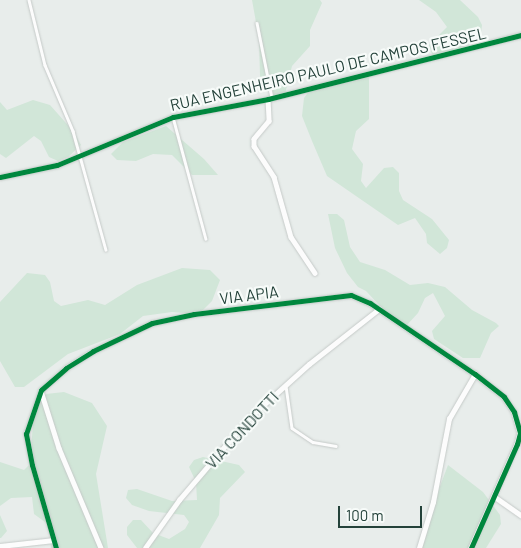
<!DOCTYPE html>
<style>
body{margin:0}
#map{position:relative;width:521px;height:548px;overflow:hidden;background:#e8edeb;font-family:Barlow,sans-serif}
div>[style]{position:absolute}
.green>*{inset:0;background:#d1e6d8}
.roads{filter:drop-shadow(0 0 1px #c5cac8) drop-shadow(0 0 1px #c5cac8)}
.service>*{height:2.5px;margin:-1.25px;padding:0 1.25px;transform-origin:1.25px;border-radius:1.25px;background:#fcfcfc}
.minor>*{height:4.5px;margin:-2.25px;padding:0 2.25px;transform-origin:2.25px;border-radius:2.25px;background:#fcfcfc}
.cycleway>*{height:5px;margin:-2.5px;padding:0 2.5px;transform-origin:2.5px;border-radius:2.5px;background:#00873e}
span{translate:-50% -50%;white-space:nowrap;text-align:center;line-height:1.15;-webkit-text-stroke:4.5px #f7fbf9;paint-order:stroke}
.street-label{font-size:16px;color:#24423a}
.scale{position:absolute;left:338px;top:506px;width:84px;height:22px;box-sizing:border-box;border:2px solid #24423a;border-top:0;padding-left:6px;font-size:15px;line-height:18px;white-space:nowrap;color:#24423a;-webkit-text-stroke:4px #f7fbf9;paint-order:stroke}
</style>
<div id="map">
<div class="green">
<div style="clip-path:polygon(252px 0,320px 0,322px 3px,310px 30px,310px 46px,292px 66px,285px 94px,277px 98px,260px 76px,259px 39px)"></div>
<div style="clip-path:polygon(419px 0,460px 0,478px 17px,482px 25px,481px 33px,467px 45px,441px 59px,432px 54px,429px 45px,447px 27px,436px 12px)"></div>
<div style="clip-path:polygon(369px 77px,369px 119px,356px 131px,352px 149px,363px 164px,361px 181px,366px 188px,384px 168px,393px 167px,399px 173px,399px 191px,403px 200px,432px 219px,449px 240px,447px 248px,440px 254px,427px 243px,426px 234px,415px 218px,398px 225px,327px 176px,312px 141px,302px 116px,304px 98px,309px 91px)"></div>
<div style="clip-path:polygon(33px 100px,50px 105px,74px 132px,81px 145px,68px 157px,58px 161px,49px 157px,41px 141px,34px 136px,6px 158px,0 154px,0 102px,7px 110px)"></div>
<div style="clip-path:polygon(166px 126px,204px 159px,218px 175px,192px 175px,172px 155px,153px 154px,136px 161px,117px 160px,111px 154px,123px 142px)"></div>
<div style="clip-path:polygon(328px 214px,337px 214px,344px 220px,350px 247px,360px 262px,385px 270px,410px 285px,428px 283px,445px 287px,472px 310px,496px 323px,499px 326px,491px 333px,480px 358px,463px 358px,434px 339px,432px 331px,445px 316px,433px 293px,425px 298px,418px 313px,406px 326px,397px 324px,366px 291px,358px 287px,347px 273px,335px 248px)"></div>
<div style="clip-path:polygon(182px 268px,210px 270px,220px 280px,212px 301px,199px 314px,172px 312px,143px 316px,120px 334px,68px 354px,24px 387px,15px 387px,0 361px,0 302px,27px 273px,45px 275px,50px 282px,54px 301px,61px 306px,88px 300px,105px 305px,137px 285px)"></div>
<div style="clip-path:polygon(64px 392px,92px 403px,107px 426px,96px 474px,108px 548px,51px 548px,49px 525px,34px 514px,32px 497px,11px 498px,0 506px,0 462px,24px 470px,30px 464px,33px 423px,39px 404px,46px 394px)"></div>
<div style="clip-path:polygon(203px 457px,239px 465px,245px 472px,220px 498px,219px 515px,200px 548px,137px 548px,127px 535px,127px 527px,133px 520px,141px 520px,153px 533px,169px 539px,185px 529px,189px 522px,184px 515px,149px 511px,132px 505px,126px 498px,128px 490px,137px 489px,172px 501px,197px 500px,196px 482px,189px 467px,194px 460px)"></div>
<div style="clip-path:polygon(448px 465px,483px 492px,500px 515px,501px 524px,486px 548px,417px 548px)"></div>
<div style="clip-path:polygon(0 515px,7px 531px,1px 538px,0 538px)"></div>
</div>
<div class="roads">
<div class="service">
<div style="left:29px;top:0;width:67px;rotate:76.2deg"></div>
<div style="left:45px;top:65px;width:72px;rotate:67deg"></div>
<div style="left:73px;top:131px;width:123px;rotate:74.5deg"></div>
<div style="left:257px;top:23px;width:76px;rotate:78.7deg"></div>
<div style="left:173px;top:117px;width:126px;rotate:74.9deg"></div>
<div style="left:286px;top:386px;width:42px;rotate:81.9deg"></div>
<div style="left:292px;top:428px;width:25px;rotate:34deg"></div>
<div style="left:313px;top:442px;width:23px;rotate:10deg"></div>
</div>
<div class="minor">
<div style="left:268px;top:99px;width:22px;rotate:87deg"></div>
<div style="left:269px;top:121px;width:23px;rotate:130deg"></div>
<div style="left:254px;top:139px;width:7px;rotate:90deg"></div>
<div style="left:254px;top:146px;width:37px;rotate:57deg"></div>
<div style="left:274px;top:177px;width:62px;rotate:74.2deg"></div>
<div style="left:291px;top:237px;width:43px;rotate:56.3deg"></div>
<div style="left:0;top:177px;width:58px;rotate:-11.9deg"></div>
<div style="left:57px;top:165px;width:126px;rotate:-22.5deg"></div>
<div style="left:173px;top:117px;width:97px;rotate:-10.7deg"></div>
<div style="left:268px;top:99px;width:261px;rotate:-14.2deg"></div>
<div style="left:41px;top:391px;width:60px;rotate:72.5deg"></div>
<div style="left:59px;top:448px;width:108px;rotate:67.2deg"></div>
<div style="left:495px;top:497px;width:32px;rotate:35deg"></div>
<div style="left:0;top:546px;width:54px;rotate:-6.3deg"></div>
<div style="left:56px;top:548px;width:86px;rotate:-106.1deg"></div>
<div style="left:32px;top:465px;width:32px;rotate:-101deg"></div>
<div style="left:26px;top:434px;width:46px;rotate:-71.2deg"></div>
<div style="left:41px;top:390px;width:33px;rotate:-41deg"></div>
<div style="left:66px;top:368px;width:32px;rotate:-32deg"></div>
<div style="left:93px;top:351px;width:65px;rotate:-25.4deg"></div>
<div style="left:152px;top:323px;width:43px;rotate:-12.1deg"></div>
<div style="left:194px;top:314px;width:158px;rotate:-6.9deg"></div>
<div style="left:351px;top:295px;width:21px;rotate:23deg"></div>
<div style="left:370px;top:303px;width:127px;rotate:34.1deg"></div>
<div style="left:475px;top:374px;width:37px;rotate:38deg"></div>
<div style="left:504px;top:397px;width:18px;rotate:56deg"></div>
<div style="left:514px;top:412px;width:22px;rotate:74deg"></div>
<div style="left:520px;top:433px;width:11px;rotate:105deg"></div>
<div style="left:517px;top:444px;width:114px;rotate:113.9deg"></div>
<div style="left:145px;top:548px;width:59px;rotate:-54.7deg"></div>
<div style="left:179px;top:500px;width:106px;rotate:-49.6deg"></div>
<div style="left:248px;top:419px;width:82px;rotate:-42deg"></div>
<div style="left:309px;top:364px;width:89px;rotate:-38.2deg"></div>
<div style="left:419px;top:548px;width:48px;rotate:-73.1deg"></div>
<div style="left:433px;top:502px;width:85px;rotate:-79.1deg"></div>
<div style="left:449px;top:419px;width:52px;rotate:-60deg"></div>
</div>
</div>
<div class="cycleway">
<div style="left:0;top:177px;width:58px;rotate:-11.9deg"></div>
<div style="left:57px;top:165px;width:126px;rotate:-22.5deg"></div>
<div style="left:173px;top:117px;width:97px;rotate:-10.7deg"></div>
<div style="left:268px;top:99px;width:261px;rotate:-14.2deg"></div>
<div style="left:56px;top:548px;width:86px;rotate:-106.1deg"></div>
<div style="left:32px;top:465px;width:32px;rotate:-101deg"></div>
<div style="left:26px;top:434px;width:46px;rotate:-71.2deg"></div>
<div style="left:41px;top:390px;width:33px;rotate:-41deg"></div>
<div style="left:66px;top:368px;width:32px;rotate:-32deg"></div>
<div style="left:93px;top:351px;width:65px;rotate:-25.4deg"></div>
<div style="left:152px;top:323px;width:43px;rotate:-12.1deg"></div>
<div style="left:194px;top:314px;width:158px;rotate:-6.9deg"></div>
<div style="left:351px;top:295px;width:21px;rotate:23deg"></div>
<div style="left:370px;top:303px;width:127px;rotate:34.1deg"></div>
<div style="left:475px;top:374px;width:37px;rotate:38deg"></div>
<div style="left:504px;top:397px;width:18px;rotate:56deg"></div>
<div style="left:514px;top:412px;width:22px;rotate:74deg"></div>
<div style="left:520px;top:433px;width:11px;rotate:105deg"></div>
<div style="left:517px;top:444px;width:114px;rotate:113.9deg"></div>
</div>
<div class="street-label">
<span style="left:328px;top:69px;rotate:-13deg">RUA ENGENHEIRO PAULO DE CAMPOS FESSEL</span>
<span style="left:249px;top:295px;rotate:-7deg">VIA APIA</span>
<span style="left:242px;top:430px;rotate:-47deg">VIA CONDOTTI</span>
</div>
<div class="scale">100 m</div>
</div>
